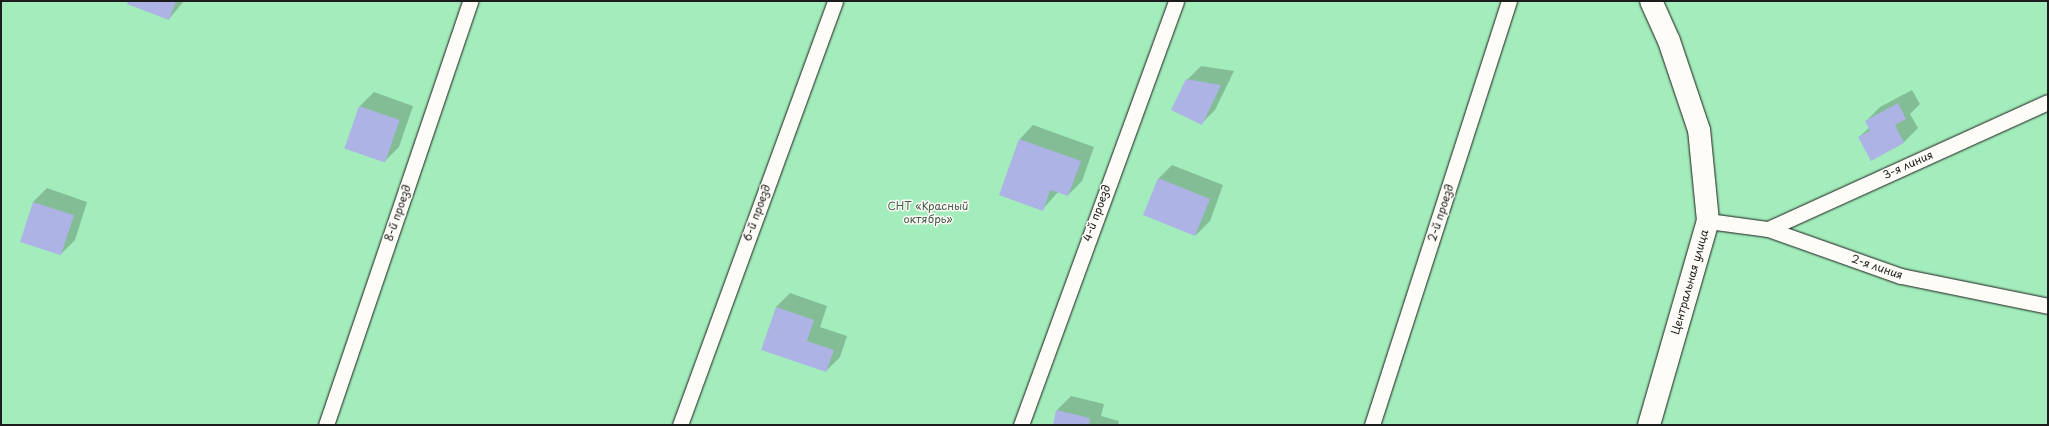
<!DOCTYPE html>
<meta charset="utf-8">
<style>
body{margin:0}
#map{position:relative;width:2049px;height:426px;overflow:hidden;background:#fdfcf7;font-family:"Playpen Sans",sans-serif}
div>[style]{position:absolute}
.green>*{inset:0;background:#a3edbc;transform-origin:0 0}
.shadow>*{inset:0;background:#0003}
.building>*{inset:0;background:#adb3e4;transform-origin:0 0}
.roads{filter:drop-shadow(0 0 1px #1c1c1c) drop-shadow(0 0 1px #1c1c1c)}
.service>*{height:15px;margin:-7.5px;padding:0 7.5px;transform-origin:7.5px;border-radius:7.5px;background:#fdfcf7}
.minor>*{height:22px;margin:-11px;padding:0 11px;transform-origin:11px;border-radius:11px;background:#fdfcf7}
span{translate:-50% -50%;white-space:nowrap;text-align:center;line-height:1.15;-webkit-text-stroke:3px #fdfcf7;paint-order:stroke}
.street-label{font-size:11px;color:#1c1c1c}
.park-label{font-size:11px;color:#445b4c}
.frame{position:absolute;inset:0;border:2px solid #1c1c1c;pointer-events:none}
</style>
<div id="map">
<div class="green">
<div style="left:1px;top:1px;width:2047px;height:424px"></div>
</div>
<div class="shadow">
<div style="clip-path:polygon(129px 1px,184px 1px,169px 19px)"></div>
<div style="clip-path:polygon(1201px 66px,1234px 71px,1215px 110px,1201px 124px,1187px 80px)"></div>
<div style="clip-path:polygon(1912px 90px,1920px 104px,1910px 114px,1918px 128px,1904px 142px,1871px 159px,1859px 137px,1870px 127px,1866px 121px,1880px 107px)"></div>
<div style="clip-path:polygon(374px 92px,413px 106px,399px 147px,385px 161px,346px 148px,360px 106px)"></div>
<div style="clip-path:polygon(1033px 125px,1094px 147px,1082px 181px,1068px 195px,1058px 192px,1042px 210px,1020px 139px)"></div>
<div style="clip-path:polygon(1172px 165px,1223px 185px,1210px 221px,1196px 235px,1158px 179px)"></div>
<div style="clip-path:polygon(47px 188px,87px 202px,75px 240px,61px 254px,33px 202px)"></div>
<div style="clip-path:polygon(790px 293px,827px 306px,820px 327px,847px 336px,840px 357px,826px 371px,776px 307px)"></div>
<div style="clip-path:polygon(1071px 396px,1104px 404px,1101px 416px,1119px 421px,1118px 425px,1054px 425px,1057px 410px)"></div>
</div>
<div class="building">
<div style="clip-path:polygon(128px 1px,176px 1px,169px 20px,127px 4px)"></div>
<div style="clip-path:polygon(1186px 79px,1221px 85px,1202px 125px,1171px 110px)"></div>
<div style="clip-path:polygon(1898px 103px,1906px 119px,1895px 125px,1904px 143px,1871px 161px,1858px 137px,1870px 131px,1865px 121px)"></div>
<div style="left:359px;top:106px;width:43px;height:45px;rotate:19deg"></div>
<div style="clip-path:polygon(1019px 139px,1081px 161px,1068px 196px,1050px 190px,1043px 211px,999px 195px)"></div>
<div style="left:1158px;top:178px;width:56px;height:40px;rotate:22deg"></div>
<div style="left:33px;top:202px;width:43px;height:42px;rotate:18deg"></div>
<div style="clip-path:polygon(776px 307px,814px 320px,807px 341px,834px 350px,826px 372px,761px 350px)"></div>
<div style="clip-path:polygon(1056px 410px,1090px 418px,1089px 425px,1053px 425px)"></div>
</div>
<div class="roads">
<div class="service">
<div style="left:1708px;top:221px;width:61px;rotate:7.6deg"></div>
<div style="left:1768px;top:229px;width:141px;rotate:19.5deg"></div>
<div style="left:1901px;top:276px;width:150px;rotate:11.5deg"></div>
<div style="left:1768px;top:229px;width:307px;rotate:-24.4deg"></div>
<div style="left:326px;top:425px;width:448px;rotate:-71.2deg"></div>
<div style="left:680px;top:425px;width:451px;rotate:-69.9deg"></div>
<div style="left:1021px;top:425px;width:451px;rotate:-69.9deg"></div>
<div style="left:1372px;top:425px;width:446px;rotate:-72.1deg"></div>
</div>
<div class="minor">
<div style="left:1649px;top:425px;width:212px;rotate:-73.9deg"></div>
<div style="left:1708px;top:221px;width:91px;rotate:-95.6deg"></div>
<div style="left:1699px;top:130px;width:94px;rotate:-108.6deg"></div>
<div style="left:1669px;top:41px;width:44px;rotate:-114.2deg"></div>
</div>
</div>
<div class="street-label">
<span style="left:1908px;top:165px;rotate:-24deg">3-я линия</span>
<span style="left:398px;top:213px;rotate:-71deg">8-й проезд</span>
<span style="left:757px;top:213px;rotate:-70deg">6-й проезд</span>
<span style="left:1097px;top:213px;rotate:-70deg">4-й проезд</span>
<span style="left:1441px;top:213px;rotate:-72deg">2-й проезд</span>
<span style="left:1877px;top:267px;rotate:19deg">2-я линия</span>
<span style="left:1690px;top:282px;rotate:-74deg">Центральная улица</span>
</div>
<div class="park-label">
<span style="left:928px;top:213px">СНТ «Красный<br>октябрь»</span>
</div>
<div class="frame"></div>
</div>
